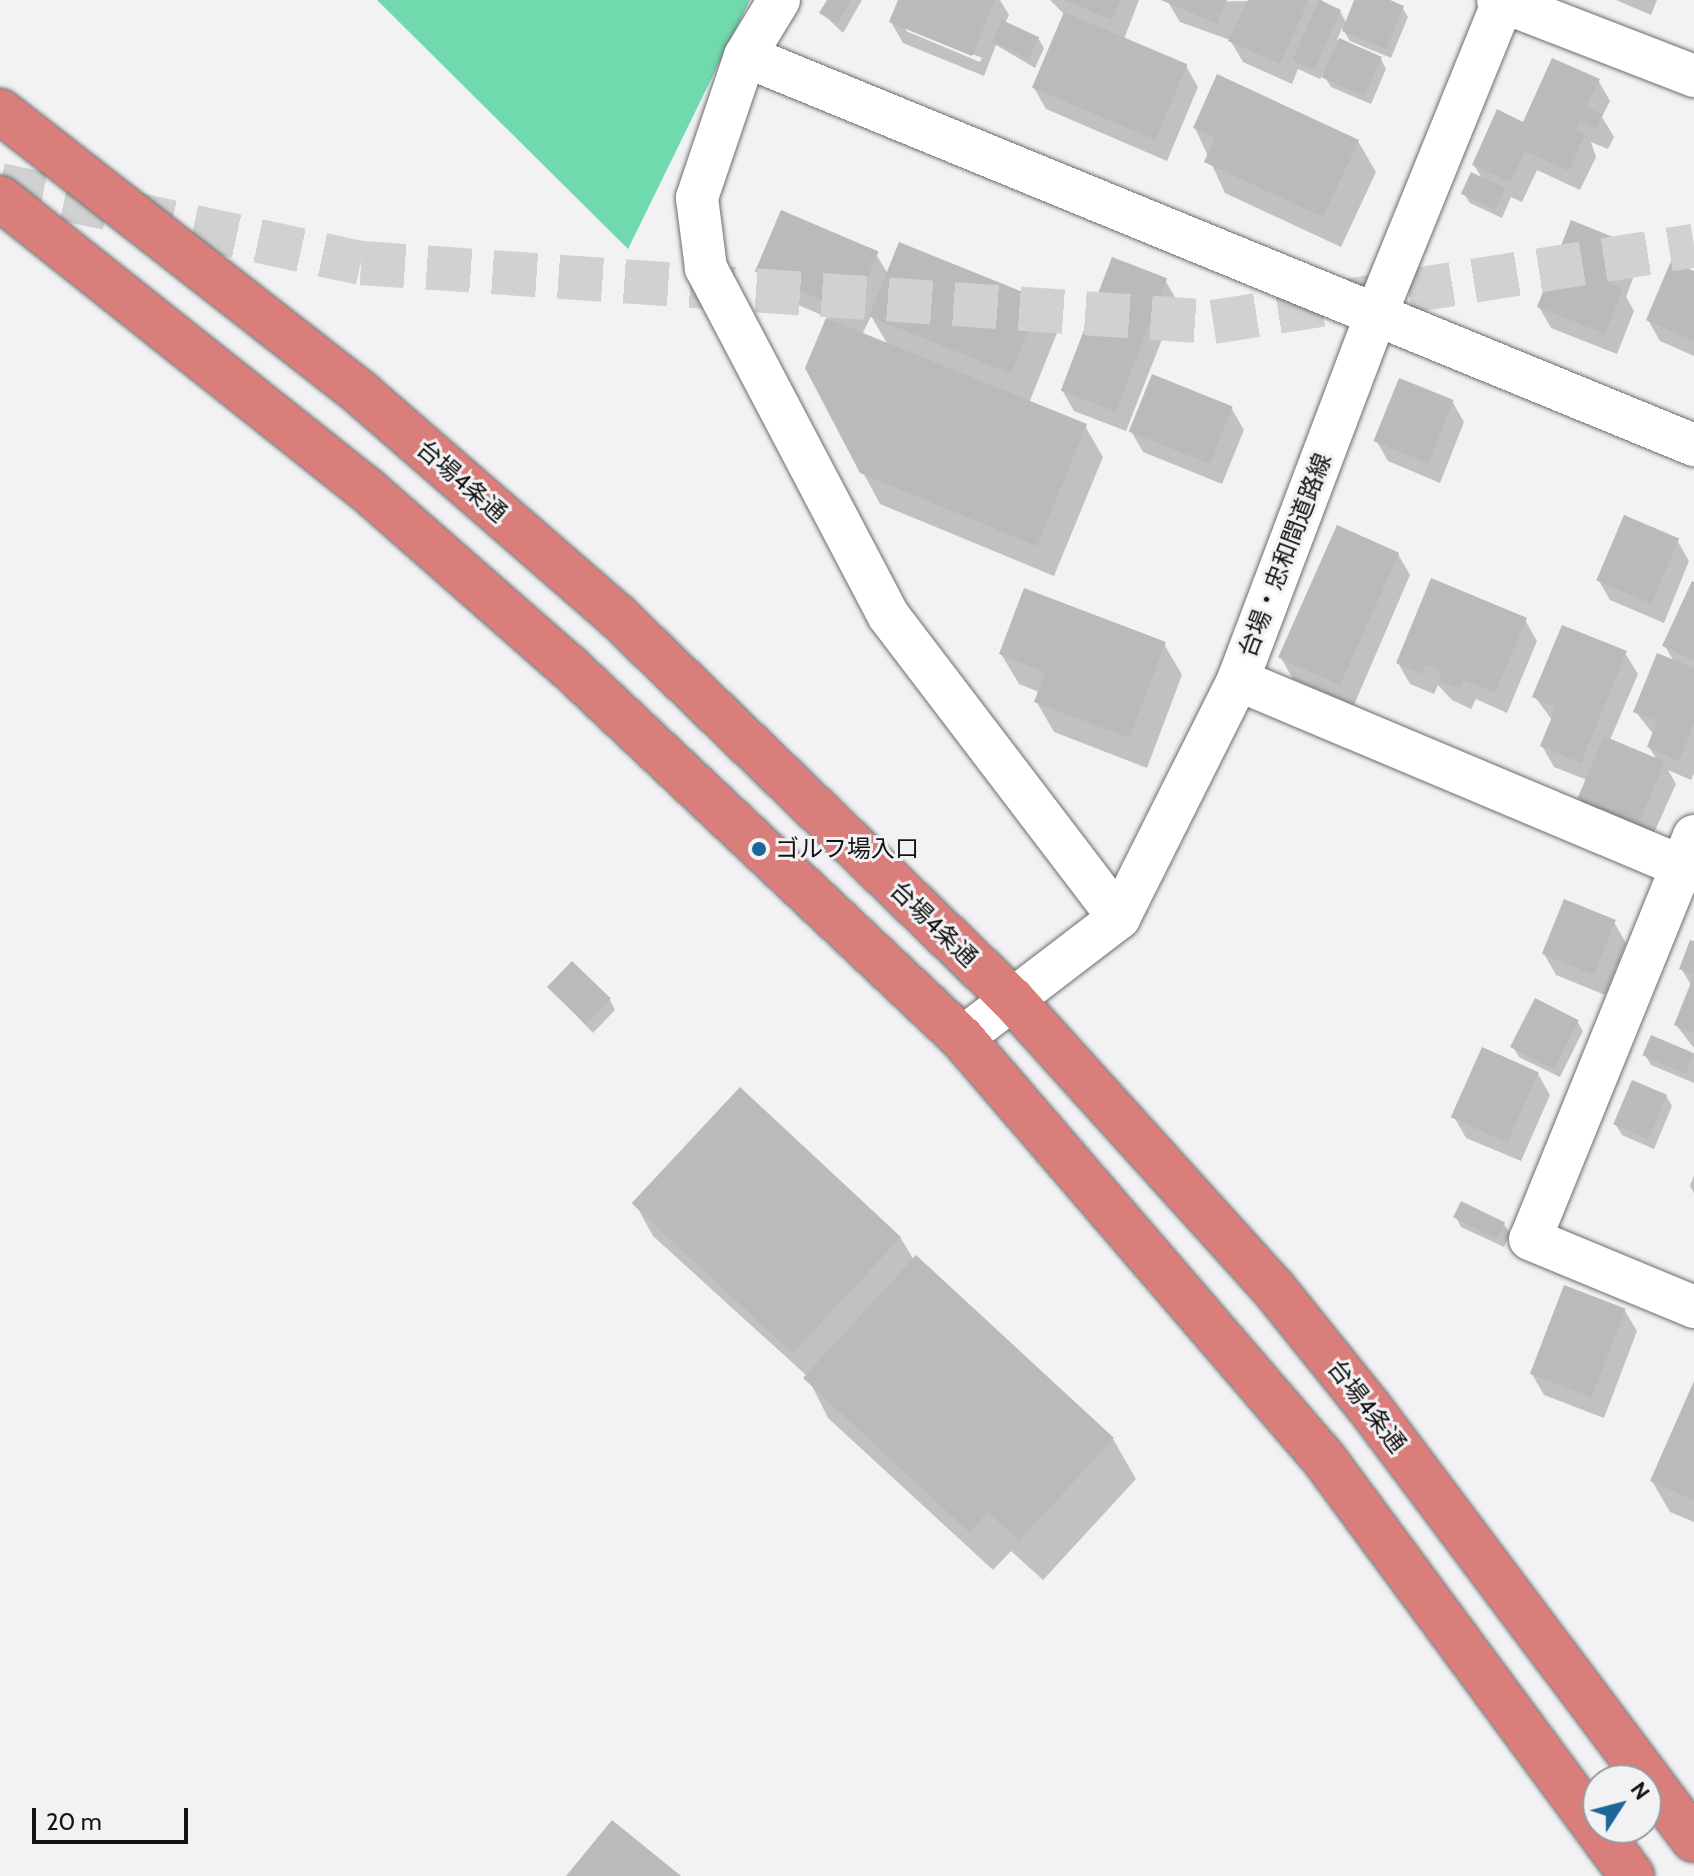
<!DOCTYPE html>
<meta charset="utf-8">
<style>
body{margin:0}
#map{position:relative;width:1694px;height:1876px;overflow:hidden;background:#f2f2f4;font-family:Cabin,"Noto Sans JP",sans-serif}
div>[style]{position:absolute}
.green>*{inset:0;background:#70d9ad}
.shadow>*{inset:0;background:#0003}
.building>*{inset:0;background:#bbbab8;transform-origin:0 0}
.highway-tunnel>*{height:44px;margin-top:-22px;transform-origin:0;background:repeating-linear-gradient(90deg,#d1d1d2 0 44px,transparent 0 66px)}
.roads{filter:drop-shadow(0 0 2px #6d6d6f) drop-shadow(0 0 2px #6d6d6f)}
.street>*{height:42px;margin:-21px;padding:0 21px;transform-origin:21px;border-radius:21px;background:#fff}
.highway>*{height:44px;margin:-22px;padding:0 22px;transform-origin:22px;border-radius:22px;background:#da7e7b}
.dots>*{width:22px;height:22px;translate:-50% -50%;box-sizing:border-box;border:4px solid #f2f2f4;border-radius:50%}
span{translate:-50% -50%;white-space:nowrap;text-align:center;line-height:1.15;-webkit-text-stroke:6px #f2f2f4;paint-order:stroke}
.street-label{font-size:24px;color:#131314}
.poi-label{font-size:24px;color:#131314}
.left{translate:0 -50%;text-align:left}
.north{position:absolute;left:1582px;top:1764px;width:80px;height:80px;box-sizing:border-box;background:#f2f2f4;border:2px solid #99999a;border-radius:50%;rotate:54deg;font-size:22px;font-weight:700;line-height:32px;text-align:center;color:#131314}
.north::after{content:'';display:block;margin:auto;width:28px;height:36px;background:#1c679a;clip-path:polygon(50% 0,100% 100%,50% 72%,0 100%)}
.scale{position:absolute;left:32px;top:1808px;width:156px;height:36px;box-sizing:border-box;border:4px solid #131314;border-top:0;padding-left:10px;font-size:24px;line-height:28px;white-space:nowrap;color:#131314;-webkit-text-stroke:6px #f2f2f4;paint-order:stroke}
</style>
<div id="map">
<div class="green">
<div style="clip-path:polygon(377px 0,750px 0,628px 249px)"></div>
</div>
<div class="shadow">
<div style="clip-path:polygon(830px 0,862px 0,843px 33px,822px 13px)"></div>
<div style="clip-path:polygon(evenodd,900px 0,1000px 0,1009px 15px,1005px 23px,1038px 38px,1044px 48px,1035px 68px,996px 45px,984px 76px,903px 43px,891px 22px,900px 0,906px 27px,982px 58px,980px 62px,906px 31px,906px 27px)"></div>
<div style="clip-path:polygon(1050px 0,1139px 0,1124px 39px,1186px 66px,1198px 87px,1167px 161px,1046px 109px,1034px 88px,1065px 15px)"></div>
<div style="clip-path:polygon(1321px 0,1340px 11px,1347px 24px,1356px 0,1385px 0,1402px 7px,1408px 17px,1391px 58px,1350px 41px,1342px 28px,1337px 40px,1381px 59px,1386px 69px,1371px 104px,1331px 87px,1323px 74px,1320px 79px,1298px 69px,1292px 84px,1243px 62px,1230px 40px,1180px 22px,1168px 2px)"></div>
<div style="clip-path:polygon(1616px 0,1657px 0,1651px 15px)"></div>
<div style="clip-path:polygon(1598px 80px,1610px 101px,1602px 117px,1614px 137px,1608px 149px,1591px 142px,1596px 157px,1580px 190px,1537px 170px,1522px 202px,1511px 197px,1502px 218px,1470px 203px,1464px 194px,1483px 180px,1474px 165px,1524px 124px)"></div>
<div style="clip-path:polygon(1195px 128px,1358px 141px,1376px 172px,1341px 247px,1225px 193px)"></div>
<div style="clip-path:polygon(1626px 245px,1638px 265px,1626px 297px,1634px 311px,1617px 354px,1551px 328px,1539px 307px)"></div>
<div style="clip-path:polygon(evenodd,876px 254px,888px 274px,1039px 302px,1057px 333px,1029px 403px,1085px 426px,1103px 457px,1054px 576px,880px 504px,807px 368px,828px 318px,769px 292px,757px 271px,876px 254px,871px 316px,888px 345px,862px 335px,871px 316px)"></div>
<div style="clip-path:polygon(1694px 273px,1694px 356px,1660px 341px,1648px 320px)"></div>
<div style="clip-path:polygon(1165px 280px,1177px 301px,1126px 431px,1074px 411px,1062px 390px)"></div>
<div style="clip-path:polygon(1452px 401px,1464px 422px,1440px 483px,1388px 461px,1376px 440px)"></div>
<div style="clip-path:polygon(1232px 409px,1244px 430px,1222px 484px,1143px 452px,1131px 431px)"></div>
<div style="clip-path:polygon(1677px 540px,1689px 561px,1664px 623px,1610px 600px,1598px 579px)"></div>
<div style="clip-path:polygon(1398px 554px,1410px 575px,1354px 705px,1293px 679px,1281px 658px)"></div>
<div style="clip-path:polygon(1694px 584px,1694px 773px,1691px 780px,1668px 770px,1676px 784px,1649px 844px,1592px 819px,1580px 798px,1587px 780px,1554px 767px,1542px 746px,1552px 720px,1535px 697px,1625px 653px,1638px 674px,1610px 740px,1657px 760px,1649px 747px,1654px 735px,1635px 711px,1674px 662px,1665px 646px)"></div>
<div style="clip-path:polygon(1525px 620px,1537px 641px,1507px 713px,1476px 699px,1471px 709px,1452px 700px,1438px 685px,1434px 694px,1410px 684px,1398px 663px)"></div>
<div style="clip-path:polygon(1164px 644px,1182px 675px,1147px 768px,1054px 732px,1036px 701px,1039px 692px,1019px 684px,1001px 654px)"></div>
<div style="clip-path:polygon(1614px 922px,1626px 943px,1605px 995px,1556px 975px,1544px 954px)"></div>
<div style="clip-path:polygon(1694px 943px,1694px 1048px,1676px 1025px,1692px 987px,1681px 968px)"></div>
<div style="clip-path:polygon(550px 988px,610px 1000px,615px 1010px,593px 1033px)"></div>
<div style="clip-path:polygon(1577px 1021px,1583px 1031px,1560px 1077px,1519px 1057px,1513px 1047px)"></div>
<div style="clip-path:polygon(1652px 1038px,1694px 1055px,1694px 1083px,1651px 1065px,1645px 1055px)"></div>
<div style="clip-path:polygon(1538px 1074px,1550px 1095px,1521px 1161px,1466px 1138px,1454px 1117px)"></div>
<div style="clip-path:polygon(1666px 1096px,1672px 1106px,1654px 1149px,1622px 1135px,1616px 1125px)"></div>
<div style="clip-path:polygon(1694px 1175px,1694px 1193px,1690px 1186px)"></div>
<div style="clip-path:polygon(636px 1205px,900px 1237px,914px 1260px,1113px 1439px,1136px 1479px,1043px 1580px,1011px 1551px,993px 1570px,828px 1418px,807px 1376px,653px 1236px)"></div>
<div style="clip-path:polygon(1456px 1217px,1504px 1224px,1510px 1234px,1504px 1247px,1461px 1227px)"></div>
<div style="clip-path:polygon(1625px 1311px,1637px 1331px,1604px 1418px,1544px 1395px,1532px 1374px)"></div>
<div style="clip-path:polygon(1694px 1386px,1694px 1522px,1670px 1512px,1652px 1481px)"></div>
</div>
<div class="building">
<div style="clip-path:polygon(827px 0,851px 0,837px 24px,819px 13px)"></div>
<div style="clip-path:polygon(898px 0,995px 0,972px 56px,889px 22px)"></div>
<div style="clip-path:polygon(1064px 0,1120px 0,1112px 20px)"></div>
<div style="clip-path:polygon(1161px 0,1227px 0,1217px 24px)"></div>
<div style="clip-path:polygon(1248px 0,1309px 0,1280px 64px,1228px 41px)"></div>
<div style="left:1319px;top:0;width:24px;height:66px;rotate:24deg"></div>
<div style="clip-path:polygon(1354px 0,1390px 0,1404px 6px,1386px 49px,1342px 31px)"></div>
<div style="left:1064px;top:12px;width:134px;height:82px;rotate:23deg"></div>
<div style="left:1002px;top:20px;width:41px;height:24px;rotate:25deg"></div>
<div style="left:1339px;top:38px;width:47px;height:43px;rotate:24deg"></div>
<div style="clip-path:polygon(1552px 58px,1600px 79px,1586px 107px,1603px 114px,1597px 129px,1580px 122px,1576px 130px,1585px 134px,1569px 171px,1525px 151px,1511px 182px,1472px 165px,1497px 109px,1523px 122px)"></div>
<div style="clip-path:polygon(1217px 74px,1359px 140px,1323px 217px,1204px 162px,1215px 138px,1193px 128px)"></div>
<div style="left:1471px;top:172px;width:38px;height:24px;rotate:25deg"></div>
<div style="left:781px;top:210px;width:106px;height:67px;rotate:23deg"></div>
<div style="clip-path:polygon(1571px 220px,1628px 243px,1611px 284px,1623px 288px,1605px 334px,1537px 307px)"></div>
<div style="left:899px;top:242px;width:153px;height:80px;rotate:22deg"></div>
<div style="left:1112px;top:257px;width:59px;height:143px;rotate:21deg"></div>
<div style="clip-path:polygon(1671px 261px,1694px 271px,1694px 341px,1646px 320px)"></div>
<div style="clip-path:polygon(826px 318px,1087px 424px,1037px 546px,860px 473px,805px 368px)"></div>
<div style="left:1152px;top:374px;width:87px;height:62px;rotate:22deg"></div>
<div style="left:1399px;top:378px;width:59px;height:68px;rotate:22deg"></div>
<div style="left:1624px;top:515px;width:60px;height:71px;rotate:23deg"></div>
<div style="left:1337px;top:525px;width:68px;height:145px;rotate:24deg"></div>
<div style="clip-path:polygon(1431px 578px,1527px 618px,1495px 693px,1464px 680px,1460px 689px,1438px 680px,1442px 672px,1426px 665px,1422px 674px,1396px 663px)"></div>
<div style="clip-path:polygon(1692px 581px,1694px 582px,1694px 660px,1662px 646px)"></div>
<div style="clip-path:polygon(1024px 588px,1166px 642px,1129px 738px,1034px 702px,1045px 672px,999px 654px)"></div>
<div style="clip-path:polygon(1562px 625px,1627px 651px,1581px 763px,1540px 746px,1556px 707px,1532px 697px)"></div>
<div style="clip-path:polygon(1657px 653px,1694px 668px,1694px 724px,1679px 761px,1647px 747px,1657px 721px,1633px 712px)"></div>
<div style="left:1604px;top:736px;width:66px;height:68px;rotate:23deg"></div>
<div style="left:1564px;top:899px;width:56px;height:59px;rotate:22deg"></div>
<div style="clip-path:polygon(1690px 940px,1694px 941px,1694px 975px,1679px 969px)"></div>
<div style="left:572px;top:961px;width:54px;height:36px;rotate:44deg"></div>
<div style="clip-path:polygon(1694px 975px,1694px 1033px,1674px 1025px)"></div>
<div style="left:1535px;top:998px;width:49px;height:55px;rotate:27deg"></div>
<div style="left:1651px;top:1035px;width:47px;height:22px;rotate:23deg"></div>
<div style="left:1482px;top:1047px;width:62px;height:77px;rotate:24deg"></div>
<div style="left:1632px;top:1080px;width:38px;height:48px;rotate:23deg"></div>
<div style="left:740px;top:1087px;width:220px;height:159px;rotate:43deg"></div>
<div style="left:1461px;top:1201px;width:49px;height:18px;rotate:26deg"></div>
<div style="clip-path:polygon(916px 1255px,1114px 1438px,1019px 1541px,988px 1512px,969px 1532px,803px 1378px)"></div>
<div style="left:1564px;top:1285px;width:66px;height:95px;rotate:21deg"></div>
<div style="clip-path:polygon(1694px 1381px,1694px 1500px,1650px 1481px)"></div>
<div style="clip-path:polygon(612px 1820px,681px 1876px,566px 1876px)"></div>
</div>
<div class="highway-tunnel">
<div style="left:0;top:185px;width:369px;rotate:12.2deg"></div>
<div style="left:361px;top:263px;width:854px;rotate:3.96deg"></div>
<div style="left:1213px;top:322px;width:487px;rotate:-9deg"></div>
</div>
<div class="roads">
<div class="street">
<div style="left:779px;top:0;width:66px;rotate:121.3deg"></div>
<div style="left:745px;top:56px;width:150px;rotate:108.7deg"></div>
<div style="left:697px;top:198px;width:71px;rotate:82.7deg"></div>
<div style="left:706px;top:268px;width:392px;rotate:62.3deg"></div>
<div style="left:888px;top:615px;width:381px;rotate:52.7deg"></div>
<div style="left:1498px;top:0;width:210px;rotate:21.2deg"></div>
<div style="left:745px;top:56px;width:1026px;rotate:22.29deg"></div>
<div style="left:1238px;top:680px;width:495px;rotate:22.8deg"></div>
<div style="left:1694px;top:836px;width:435px;rotate:112.1deg"></div>
<div style="left:1530px;top:1239px;width:178px;rotate:22.5deg"></div>
<div style="left:962px;top:1038px;width:198px;rotate:-37.4deg"></div>
<div style="left:1119px;top:918px;width:266px;rotate:-63.4deg"></div>
<div style="left:1238px;top:680px;width:393px;rotate:-69.3deg"></div>
<div style="left:1377px;top:312px;width:337px;rotate:-67.9deg"></div>
</div>
<div class="highway">
<div style="left:0;top:111px;width:461px;rotate:38deg"></div>
<div style="left:363px;top:395px;width:337px;rotate:41deg"></div>
<div style="left:617px;top:616px;width:550px;rotate:44.12deg"></div>
<div style="left:1012px;top:999px;width:391px;rotate:47.9deg"></div>
<div style="left:1274px;top:1289px;width:151px;rotate:51.2deg"></div>
<div style="left:1369px;top:1407px;width:541px;rotate:53.11deg"></div>
<div style="left:0;top:198px;width:466px;rotate:38.5deg"></div>
<div style="left:365px;top:488px;width:271px;rotate:41.3deg"></div>
<div style="left:569px;top:667px;width:540px;rotate:43.35deg"></div>
<div style="left:962px;top:1038px;width:555px;rotate:49.31deg"></div>
<div style="left:1324px;top:1459px;width:518px;rotate:53.55deg"></div>
</div>
</div>
<div class="dots">
<div style="left:759px;top:849px;background:#1c679a"></div>
</div>
<div class="street-label">
<span style="left:462px;top:481px;rotate:41deg">台場4条通</span>
<span style="left:1285px;top:555px;rotate:-69deg">台場・忠和間道路線</span>
<span style="left:934px;top:924px;rotate:44deg">台場4条通</span>
<span style="left:1367px;top:1406px;rotate:52deg">台場4条通</span>
</div>
<div class="poi-label">
<span class="left" style="left:775px;top:849px">ゴルフ場入口</span>
</div>
<div class="north">N</div>
<div class="scale">20 m</div>
</div>
